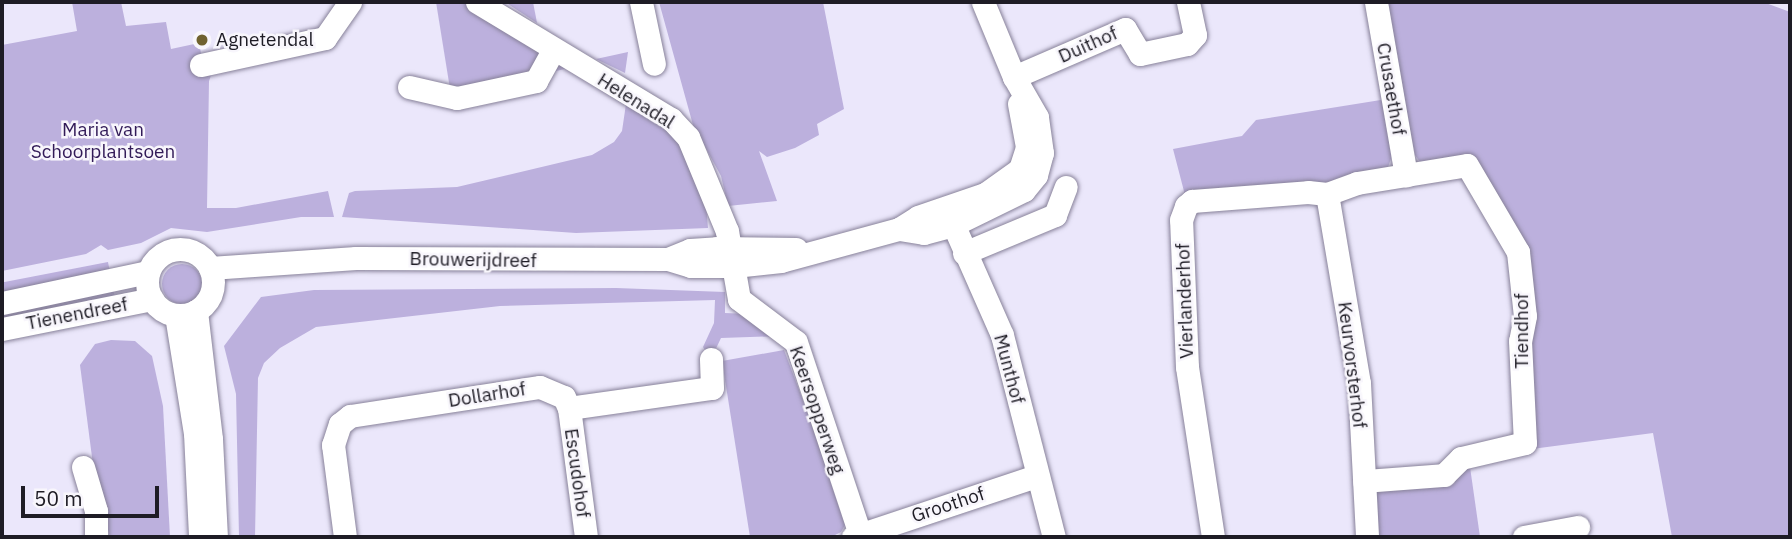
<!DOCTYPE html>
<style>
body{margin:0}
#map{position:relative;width:1792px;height:539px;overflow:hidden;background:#ebe7fb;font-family:"IBM Plex Sans",sans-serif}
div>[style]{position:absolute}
.green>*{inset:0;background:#bcb0dd;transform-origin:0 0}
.round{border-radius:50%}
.roads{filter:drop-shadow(0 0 2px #878199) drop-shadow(0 0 2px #878199)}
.minor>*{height:23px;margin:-11.5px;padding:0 11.5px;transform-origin:11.5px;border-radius:11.5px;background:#fff}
.minor>.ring{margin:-11.5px;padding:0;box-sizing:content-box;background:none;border:23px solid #fff;border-radius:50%}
.dots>*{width:19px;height:19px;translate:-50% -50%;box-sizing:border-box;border:4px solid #f8f6fc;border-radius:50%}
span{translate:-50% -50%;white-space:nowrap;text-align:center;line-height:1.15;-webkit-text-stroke:5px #f8f6fc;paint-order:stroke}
.poi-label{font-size:19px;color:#1e1c25}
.left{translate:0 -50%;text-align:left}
.street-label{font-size:19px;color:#1e1c25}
.park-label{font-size:19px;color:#321b58}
.frame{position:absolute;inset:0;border:4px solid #1e1c25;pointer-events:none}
.scale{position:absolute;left:21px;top:486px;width:138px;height:32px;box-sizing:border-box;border:4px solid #1e1c25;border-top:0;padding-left:9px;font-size:21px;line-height:24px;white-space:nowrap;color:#1e1c25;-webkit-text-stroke:5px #f8f6fc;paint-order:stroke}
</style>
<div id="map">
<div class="green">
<div style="clip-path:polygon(72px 2px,121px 2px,126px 26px,166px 22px,171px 49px,199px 43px,202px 58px,213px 70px,209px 81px,207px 208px,236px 208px,328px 191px,334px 217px,301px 217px,207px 232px,171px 228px,141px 243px,108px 250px,101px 245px,86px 254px,2px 271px,2px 45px,77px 31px)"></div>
<div style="clip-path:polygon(436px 2px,466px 2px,569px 68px,451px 95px)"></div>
<div style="clip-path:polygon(505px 2px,533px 2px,537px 23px)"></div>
<div style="clip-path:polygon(659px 2px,823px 2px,844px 109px,817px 124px,819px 135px,795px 148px,767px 157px,759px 151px,777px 201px,728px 206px,721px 176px,693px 125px)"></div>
<div style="clip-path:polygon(1384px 2px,1763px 2px,1790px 12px,1790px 537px,1672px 537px,1653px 433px,1532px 449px,1531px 318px,1472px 158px,1420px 162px,1415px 155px)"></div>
<div style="clip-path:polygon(628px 52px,625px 73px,596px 59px)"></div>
<div style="clip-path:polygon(1387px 99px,1394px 150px,1386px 173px,1333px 185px,1186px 199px,1173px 149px,1242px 136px,1256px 120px)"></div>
<div style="clip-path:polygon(626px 104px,673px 134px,695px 168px,705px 193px,708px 228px,576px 233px,342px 217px,349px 193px,355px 191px,457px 187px,592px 155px,614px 142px,622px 131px)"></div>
<div style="left:108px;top:262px;width:15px;height:108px;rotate:79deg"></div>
<div class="round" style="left:162px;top:264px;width:40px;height:40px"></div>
<div style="clip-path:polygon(616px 288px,725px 292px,725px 313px,748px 314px,782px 336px,721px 338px,711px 359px,703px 347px,714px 323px,715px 300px,500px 306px,316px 327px,280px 348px,264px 363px,258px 378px,255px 537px,239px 537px,236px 394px,224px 346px,261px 297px,314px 290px)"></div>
<div style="left:113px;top:289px;width:12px;height:113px;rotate:76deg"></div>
<div style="clip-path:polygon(111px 340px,135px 341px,152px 356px,163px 406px,170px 537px,110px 537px,95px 480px,80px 365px,95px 344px)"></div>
<div style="clip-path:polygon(784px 350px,848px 520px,841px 532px,831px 537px,750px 537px,722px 361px)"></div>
<div style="clip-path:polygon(1469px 460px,1480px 537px,1371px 537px,1372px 492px)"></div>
</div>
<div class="roads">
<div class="minor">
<div style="left:477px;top:2px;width:227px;rotate:31.1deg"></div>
<div style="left:671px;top:119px;width:25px;rotate:47deg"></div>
<div style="left:688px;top:137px;width:102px;rotate:67.5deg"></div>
<div style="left:727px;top:231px;width:69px;rotate:80deg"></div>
<div style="left:739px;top:299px;width:71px;rotate:37deg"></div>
<div style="left:796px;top:342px;width:206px;rotate:71.6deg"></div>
<div style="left:641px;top:2px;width:63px;rotate:78.2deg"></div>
<div style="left:1376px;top:2px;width:176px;rotate:80.2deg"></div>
<div style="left:201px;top:65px;width:127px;rotate:-12.3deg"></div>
<div style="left:325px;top:38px;width:44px;rotate:-55.2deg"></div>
<div style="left:1014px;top:77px;width:121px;rotate:-23.4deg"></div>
<div style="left:1125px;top:29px;width:29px;rotate:59deg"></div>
<div style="left:1140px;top:54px;width:48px;rotate:-12deg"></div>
<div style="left:1187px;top:44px;width:12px;rotate:-48deg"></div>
<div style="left:1195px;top:35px;width:34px;rotate:-102deg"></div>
<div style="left:409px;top:87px;width:49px;rotate:12.9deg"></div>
<div style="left:457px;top:98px;width:81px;rotate:-12.1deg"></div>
<div style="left:536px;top:81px;width:35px;rotate:-61deg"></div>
<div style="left:1327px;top:194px;width:192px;rotate:80.4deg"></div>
<div style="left:1359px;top:383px;width:154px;rotate:87deg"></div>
<div style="left:946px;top:208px;width:139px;rotate:66.2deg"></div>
<div style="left:1002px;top:335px;width:209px;rotate:75.6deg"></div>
<div style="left:899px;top:229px;width:22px;rotate:-32deg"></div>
<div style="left:918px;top:217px;width:71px;rotate:-18.9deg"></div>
<div style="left:985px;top:194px;width:43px;rotate:-35.5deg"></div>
<div style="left:1020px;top:169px;width:23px;rotate:-72deg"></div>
<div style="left:1027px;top:147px;width:44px;rotate:-100.5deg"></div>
<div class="ring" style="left:147px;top:249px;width:43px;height:43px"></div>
<div style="left:964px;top:253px;width:99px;rotate:-22.7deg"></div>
<div style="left:1055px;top:215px;width:30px;rotate:-69deg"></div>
<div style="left:668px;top:259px;width:24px;rotate:-22deg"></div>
<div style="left:690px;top:250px;width:27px;rotate:-4deg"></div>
<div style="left:717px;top:248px;width:79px;rotate:0.7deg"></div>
<div style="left:210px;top:268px;width:146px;rotate:-3.9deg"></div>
<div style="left:356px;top:258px;width:312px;rotate:0.2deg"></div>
<div style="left:668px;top:259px;width:24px;rotate:17deg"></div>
<div style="left:691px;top:266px;width:43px"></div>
<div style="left:734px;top:266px;width:47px;rotate:-6.1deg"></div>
<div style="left:781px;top:261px;width:122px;rotate:-15.2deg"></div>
<div style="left:899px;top:229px;width:25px;rotate:9deg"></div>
<div style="left:924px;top:233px;width:30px;rotate:-15deg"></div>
<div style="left:953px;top:225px;width:79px;rotate:-26.2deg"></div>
<div style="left:1024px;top:190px;width:19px;rotate:-51deg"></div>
<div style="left:1036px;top:175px;width:23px;rotate:-75deg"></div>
<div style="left:1042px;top:153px;width:36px;rotate:-98deg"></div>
<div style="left:1037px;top:117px;width:46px;rotate:-119.9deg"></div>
<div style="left:1014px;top:77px;width:81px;rotate:-112.5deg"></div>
<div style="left:2px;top:303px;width:149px;rotate:-12deg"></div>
<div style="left:196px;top:311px;width:129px;rotate:83.3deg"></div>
<div style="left:211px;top:439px;width:98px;rotate:87.1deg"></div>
<div style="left:176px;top:315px;width:120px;rotate:80.9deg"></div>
<div style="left:195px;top:433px;width:104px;rotate:87.2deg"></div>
<div style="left:2px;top:329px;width:153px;rotate:-11.3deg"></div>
<div style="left:569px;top:408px;width:130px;rotate:82.5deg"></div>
<div style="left:83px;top:467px;width:46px;rotate:73.5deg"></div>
<div style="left:96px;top:511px;width:26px;rotate:90deg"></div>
<div style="left:345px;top:537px;width:93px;rotate:-97.4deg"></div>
<div style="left:333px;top:445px;width:22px;rotate:-72deg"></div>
<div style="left:340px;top:424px;width:13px;rotate:-39deg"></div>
<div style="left:350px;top:416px;width:192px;rotate:-8.7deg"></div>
<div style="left:540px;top:387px;width:26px;rotate:23deg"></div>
<div style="left:564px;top:397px;width:12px;rotate:66deg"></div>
<div style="left:569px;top:408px;width:144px;rotate:-8deg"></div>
<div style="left:712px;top:388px;width:29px;rotate:-92deg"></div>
<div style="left:853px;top:537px;width:193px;rotate:-18.4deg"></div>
<div style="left:1213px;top:537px;width:172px;rotate:-98.7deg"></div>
<div style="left:1187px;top:367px;width:147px;rotate:-92.3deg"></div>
<div style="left:1181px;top:220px;width:15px;rotate:-70deg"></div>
<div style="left:1186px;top:206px;width:8px;rotate:-40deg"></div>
<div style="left:1192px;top:201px;width:116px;rotate:-4.4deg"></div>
<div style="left:1308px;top:192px;width:19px;rotate:6deg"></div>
<div style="left:1327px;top:194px;width:32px;rotate:-20deg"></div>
<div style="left:1357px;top:183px;width:111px;rotate:-9.3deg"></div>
<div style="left:1467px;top:165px;width:101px;rotate:59.6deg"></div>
<div style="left:1518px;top:252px;width:64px;rotate:83.8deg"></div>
<div style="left:1525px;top:316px;width:25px;rotate:101deg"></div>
<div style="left:1520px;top:341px;width:102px;rotate:87.2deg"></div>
<div style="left:1525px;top:443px;width:66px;rotate:166.8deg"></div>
<div style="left:1461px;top:458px;width:24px;rotate:135deg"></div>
<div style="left:1444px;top:475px;width:80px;rotate:175.7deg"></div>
<div style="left:1524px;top:537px;width:55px;rotate:-10.5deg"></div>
</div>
</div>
<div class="dots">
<div style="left:202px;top:40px;background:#70622f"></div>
</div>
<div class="poi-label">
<span class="left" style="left:216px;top:40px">Agnetendal</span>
</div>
<div class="street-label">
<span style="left:1088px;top:45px;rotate:-24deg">Duithof</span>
<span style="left:1391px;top:89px;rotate:80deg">Crusaethof</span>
<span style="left:636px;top:101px;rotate:32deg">Helenadal</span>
<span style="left:473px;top:260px;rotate:1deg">Brouwerijdreef</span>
<span style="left:1185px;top:301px;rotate:-92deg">Vierlanderhof</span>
<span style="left:77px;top:314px;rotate:-11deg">Tienendreef</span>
<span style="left:1522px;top:331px;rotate:-90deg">Tiendhof</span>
<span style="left:1352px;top:365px;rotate:83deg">Keurvorsterhof</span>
<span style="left:1009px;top:369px;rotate:75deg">Munthof</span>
<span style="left:487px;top:395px;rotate:-9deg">Dollarhof</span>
<span style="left:817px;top:410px;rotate:71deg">Keersopperweg</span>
<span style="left:577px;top:473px;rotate:82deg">Escudohof</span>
<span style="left:948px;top:505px;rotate:-18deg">Groothof</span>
</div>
<div class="park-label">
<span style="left:103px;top:141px">Maria van<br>Schoorplantsoen</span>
</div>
<div class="frame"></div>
<div class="scale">50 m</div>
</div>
